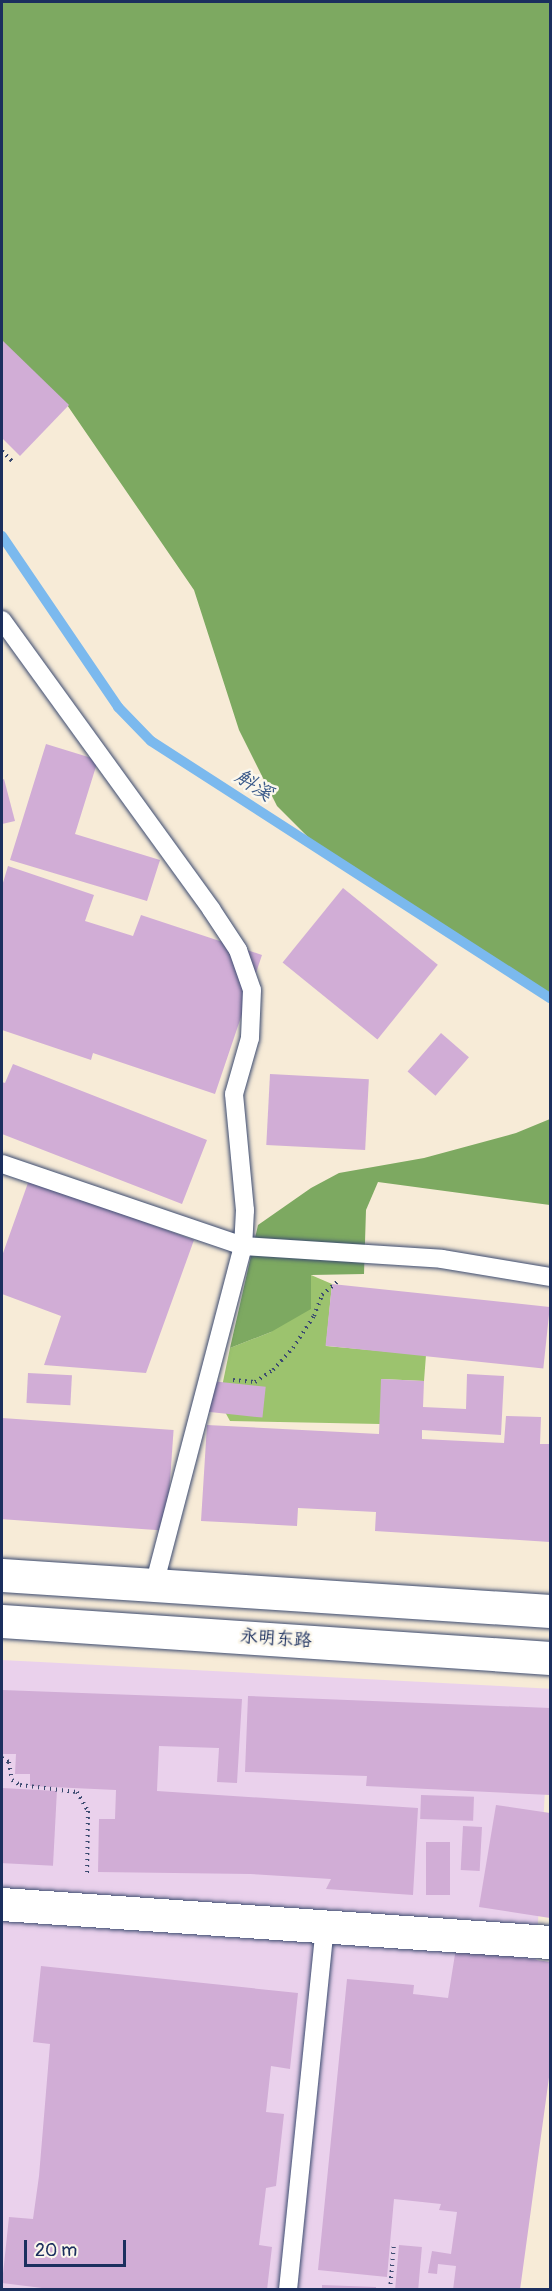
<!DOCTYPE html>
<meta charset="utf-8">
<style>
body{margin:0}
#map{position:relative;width:552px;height:2291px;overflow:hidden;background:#f7ebd7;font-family:Pangolin,"LXGW WenKai TC",sans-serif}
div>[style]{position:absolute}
.built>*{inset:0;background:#ead1ec;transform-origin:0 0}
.green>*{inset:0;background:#9cc36e}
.forest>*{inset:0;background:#7da961}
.stream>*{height:10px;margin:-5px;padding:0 5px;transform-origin:5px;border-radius:5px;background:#7bb9ee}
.building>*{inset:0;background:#d1add6;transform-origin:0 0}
.path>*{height:4px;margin-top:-2px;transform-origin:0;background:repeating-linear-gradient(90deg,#3c4b70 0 1.5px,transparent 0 6px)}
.roads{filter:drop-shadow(0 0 2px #3c4b70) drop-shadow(0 0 2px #3c4b70)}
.service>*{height:18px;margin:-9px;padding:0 9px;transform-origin:9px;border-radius:9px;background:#fff}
.minor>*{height:33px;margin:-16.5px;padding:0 16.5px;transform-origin:16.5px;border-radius:16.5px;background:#fff}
.primary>*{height:33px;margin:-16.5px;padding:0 16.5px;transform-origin:16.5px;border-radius:16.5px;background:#fff}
span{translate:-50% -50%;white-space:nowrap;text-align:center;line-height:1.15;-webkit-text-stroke:5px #fbf7ec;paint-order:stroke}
.street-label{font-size:18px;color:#1b2f5e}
.water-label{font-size:20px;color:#385889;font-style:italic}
.frame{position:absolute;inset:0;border:3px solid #1b2f5e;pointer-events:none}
.scale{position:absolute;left:24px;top:2240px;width:102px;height:27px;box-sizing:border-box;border:3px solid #1b2f5e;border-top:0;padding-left:8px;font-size:18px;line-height:21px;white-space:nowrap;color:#1b2f5e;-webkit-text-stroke:4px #fbf7ec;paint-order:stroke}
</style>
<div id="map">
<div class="built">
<div style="left:2px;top:1660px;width:549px;height:629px;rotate:3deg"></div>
</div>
<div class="green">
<div style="clip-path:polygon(311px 1275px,332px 1284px,326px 1346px,426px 1355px,424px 1381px,382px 1379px,380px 1424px,230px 1421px,219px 1401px,230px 1348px,271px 1332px)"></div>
</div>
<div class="forest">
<div style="clip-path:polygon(2px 2px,550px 2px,550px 998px,320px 849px,277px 806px,239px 730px,194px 590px,65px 402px,2px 352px)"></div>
<div style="clip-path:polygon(550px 1119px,550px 1205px,378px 1182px,366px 1210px,364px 1274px,311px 1275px,311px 1309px,271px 1332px,230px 1348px,258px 1225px,311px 1188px,339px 1173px,424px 1158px,516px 1133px)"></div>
</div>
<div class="stream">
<div style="left:2px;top:536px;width:207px;rotate:55.8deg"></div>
<div style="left:118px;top:707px;width:47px;rotate:45.9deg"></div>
<div style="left:151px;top:741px;width:475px;rotate:32.8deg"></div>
</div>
<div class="building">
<div style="clip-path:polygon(2px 340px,69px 405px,20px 456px,2px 438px)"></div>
<div style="clip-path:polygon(46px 744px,98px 760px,75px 834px,160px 860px,147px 901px,10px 860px)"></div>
<div style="clip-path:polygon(4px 779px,15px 821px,2px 824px,2px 780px)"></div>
<div style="clip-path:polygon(8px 866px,94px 895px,85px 921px,133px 936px,141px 915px,262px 955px,215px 1094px,93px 1053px,91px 1060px,2px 1030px,2px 886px)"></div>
<div style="left:343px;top:888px;width:122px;height:96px;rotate:39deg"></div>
<div style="left:441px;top:1033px;width:37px;height:51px;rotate:41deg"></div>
<div style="clip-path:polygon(13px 1064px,207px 1140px,182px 1204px,2px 1134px,2px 1082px,5px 1083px)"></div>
<div style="left:270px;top:1074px;width:99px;height:71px;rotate:3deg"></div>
<div style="clip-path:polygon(29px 1180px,194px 1240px,146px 1373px,44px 1365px,61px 1316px,2px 1294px,2px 1256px)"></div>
<div style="left:332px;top:1284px;width:219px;height:62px;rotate:6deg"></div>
<div style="left:28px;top:1373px;width:44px;height:30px;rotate:3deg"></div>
<div style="clip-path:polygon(467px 1374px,504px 1376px,501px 1435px,422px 1430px,422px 1439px,504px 1443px,506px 1416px,541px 1417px,540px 1444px,550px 1444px,550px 1542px,375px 1531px,376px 1512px,298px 1508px,297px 1526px,201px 1521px,207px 1425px,379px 1434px,381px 1379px,424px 1381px,423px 1407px,466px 1409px)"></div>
<div style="left:211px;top:1381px;width:55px;height:31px;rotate:6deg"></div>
<div style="left:2px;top:1418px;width:172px;height:101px;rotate:4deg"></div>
<div style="clip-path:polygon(2px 1690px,242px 1699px,237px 1783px,217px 1782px,219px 1748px,159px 1746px,157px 1791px,418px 1808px,413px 1895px,326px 1889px,331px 1879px,250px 1874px,98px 1872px,99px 1819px,115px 1819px,116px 1790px,30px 1786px,30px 1774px,15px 1774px,16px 1754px,2px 1754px)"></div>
<div style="clip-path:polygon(248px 1696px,550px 1708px,550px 1795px,366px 1786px,367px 1776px,245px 1772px)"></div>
<div style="left:2px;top:1788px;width:55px;height:75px;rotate:3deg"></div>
<div style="left:421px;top:1795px;width:53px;height:24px;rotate:2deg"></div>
<div style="clip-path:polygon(496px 1805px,550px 1813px,550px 1918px,479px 1907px)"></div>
<div style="left:463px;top:1826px;width:19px;height:44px;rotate:3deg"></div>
<div style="left:426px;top:1842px;width:24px;height:53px"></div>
<div style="clip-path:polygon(456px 1948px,550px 1962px,550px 2070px,520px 2290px,453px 2290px,456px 2266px,438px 2264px,437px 2274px,428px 2273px,432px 2251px,451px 2254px,457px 2212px,439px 2210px,441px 2204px,394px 2199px,387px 2277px,318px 2270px,347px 1979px,414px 1985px,413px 1994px,448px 1998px)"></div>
<div style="clip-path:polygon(41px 1966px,298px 1993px,290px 2069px,271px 2066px,266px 2112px,284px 2114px,276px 2186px,266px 2188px,259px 2245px,272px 2247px,267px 2290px,58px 2290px,2px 2283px,9px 2217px,33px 2219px,39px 2176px,50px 2044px,33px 2042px)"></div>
<div style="left:399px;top:2245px;width:23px;height:45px;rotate:5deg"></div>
<div style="clip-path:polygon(322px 2285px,376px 2287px,376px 2290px,322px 2290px)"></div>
</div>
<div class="path">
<div style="left:2px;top:451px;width:16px;rotate:45deg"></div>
<div style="left:233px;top:1380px;width:22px;rotate:5deg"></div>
<div style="left:255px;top:1382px;width:22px;rotate:-34deg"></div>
<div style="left:273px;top:1370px;width:30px;rotate:-48deg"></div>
<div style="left:293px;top:1348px;width:38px;rotate:-57deg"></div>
<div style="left:314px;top:1316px;width:22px;rotate:-69deg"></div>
<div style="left:322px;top:1295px;width:23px;rotate:-41deg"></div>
<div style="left:2px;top:1758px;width:8px;rotate:30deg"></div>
<div style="left:9px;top:1762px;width:18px;rotate:81deg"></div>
<div style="left:12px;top:1780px;width:9px;rotate:32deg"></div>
<div style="left:20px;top:1785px;width:57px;rotate:7deg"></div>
<div style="left:77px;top:1792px;width:22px;rotate:60deg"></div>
<div style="left:88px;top:1811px;width:66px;rotate:90.9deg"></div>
<div style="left:390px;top:2290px;width:46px;rotate:-85deg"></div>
</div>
<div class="roads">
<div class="service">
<div style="left:2px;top:620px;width:357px;rotate:54.1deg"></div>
<div style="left:211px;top:909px;width:49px;rotate:56.6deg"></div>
<div style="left:238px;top:950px;width:42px;rotate:70.7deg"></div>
<div style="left:252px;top:990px;width:48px;rotate:92.4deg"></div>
<div style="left:250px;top:1038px;width:58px;rotate:105.9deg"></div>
<div style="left:234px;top:1094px;width:117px;rotate:84.6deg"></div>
<div style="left:245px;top:1210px;width:36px;rotate:93deg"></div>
<div style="left:243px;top:1246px;width:350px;rotate:104.7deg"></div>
<div style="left:2px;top:1164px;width:255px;rotate:18.8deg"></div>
<div style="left:243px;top:1246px;width:199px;rotate:3.7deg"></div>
<div style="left:442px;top:1259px;width:109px;rotate:9.5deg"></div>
<div style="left:288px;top:2290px;width:365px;rotate:-84.2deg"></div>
</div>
<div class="minor">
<div style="left:2px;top:1904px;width:549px;rotate:3.97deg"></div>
</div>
<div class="primary">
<div style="left:2px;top:1575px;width:549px;rotate:3.76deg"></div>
<div style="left:2px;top:1621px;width:549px;rotate:3.86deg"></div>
</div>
</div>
<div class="street-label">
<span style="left:276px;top:1639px;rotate:4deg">永明东路</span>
</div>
<div class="water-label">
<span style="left:254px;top:785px;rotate:33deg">斛溪</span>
</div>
<div class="frame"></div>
<div class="scale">20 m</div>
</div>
